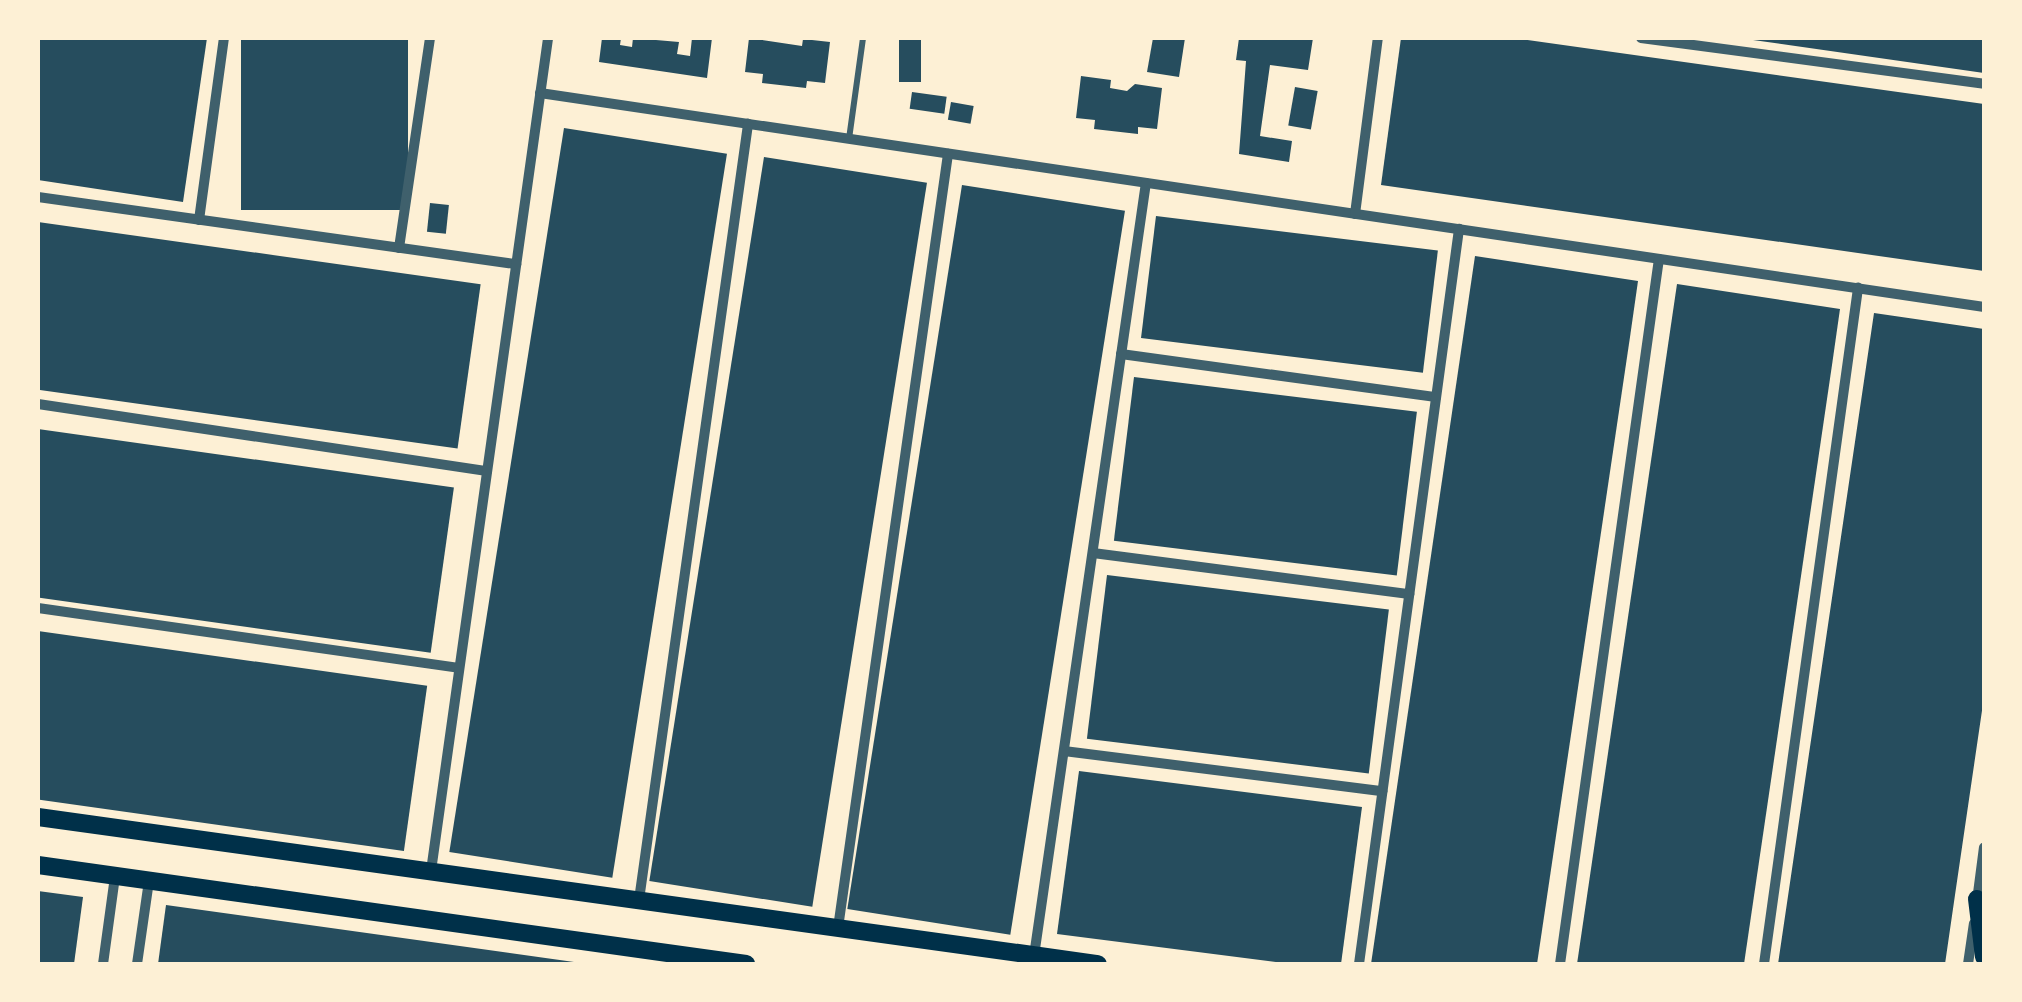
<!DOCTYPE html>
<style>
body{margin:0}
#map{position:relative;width:2022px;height:1002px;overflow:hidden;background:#fdf0d5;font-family:"DejaVu Sans",sans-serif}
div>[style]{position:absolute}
.building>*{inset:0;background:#264d5e;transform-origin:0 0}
.service>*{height:6px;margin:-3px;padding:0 3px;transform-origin:3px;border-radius:3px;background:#3f606c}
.minor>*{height:10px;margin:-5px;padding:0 5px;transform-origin:5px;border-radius:5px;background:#3f606c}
.primary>*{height:18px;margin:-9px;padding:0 9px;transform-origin:9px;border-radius:9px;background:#003049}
span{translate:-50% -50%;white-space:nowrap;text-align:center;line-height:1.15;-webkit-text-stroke:10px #fdf0d5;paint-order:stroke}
.frame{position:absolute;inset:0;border:40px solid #fdf0d5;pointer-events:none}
</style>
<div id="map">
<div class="building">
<div style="clip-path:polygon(38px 38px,207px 38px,183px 202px,38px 180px)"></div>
<div style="left:241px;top:38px;width:167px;height:172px"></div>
<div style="clip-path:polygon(602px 38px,621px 38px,620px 45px,632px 47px,633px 38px,679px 42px,677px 54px,690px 56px,692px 38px,712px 38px,707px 78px,599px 62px)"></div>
<div style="clip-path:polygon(749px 38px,802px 46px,803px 39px,830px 42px,825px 83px,807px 81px,806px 88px,762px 83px,763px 74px,745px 72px)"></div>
<div style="left:899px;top:38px;width:22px;height:44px"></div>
<div style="clip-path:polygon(1153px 38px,1185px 38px,1179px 77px,1147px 72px)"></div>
<div style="clip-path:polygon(1239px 38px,1313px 38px,1308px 70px,1270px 65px,1260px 136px,1292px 141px,1289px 162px,1239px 154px,1246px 61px,1236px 60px)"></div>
<div style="clip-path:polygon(1401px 38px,1513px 38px,1984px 104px,1984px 271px,1381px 185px)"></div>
<div style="clip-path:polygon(1753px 38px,1984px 38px,1984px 73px,1753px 40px)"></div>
<div style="clip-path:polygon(1081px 76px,1111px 80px,1110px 88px,1127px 91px,1135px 84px,1162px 88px,1157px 129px,1138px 127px,1138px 134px,1094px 129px,1095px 120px,1076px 118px)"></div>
<div style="left:1295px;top:87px;width:23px;height:39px;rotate:10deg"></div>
<div style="left:912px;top:92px;width:35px;height:17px;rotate:8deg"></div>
<div style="left:951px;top:102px;width:23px;height:18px;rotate:10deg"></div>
<div style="left:564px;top:128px;width:165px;height:733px;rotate:9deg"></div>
<div style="left:764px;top:157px;width:165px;height:733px;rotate:9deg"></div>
<div style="left:962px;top:185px;width:165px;height:733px;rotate:9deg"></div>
<div style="left:430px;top:203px;width:19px;height:29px;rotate:6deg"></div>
<div style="left:1156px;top:216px;width:284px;height:123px;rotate:7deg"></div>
<div style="left:38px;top:222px;width:447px;height:166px;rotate:8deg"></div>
<div style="clip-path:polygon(1475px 256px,1638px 281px,1630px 337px,1537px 964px,1371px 964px)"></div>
<div style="clip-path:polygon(1677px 284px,1840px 309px,1832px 365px,1744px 964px,1577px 964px)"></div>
<div style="clip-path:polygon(1874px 313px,1984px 329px,1984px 697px,1955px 895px,1945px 964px,1778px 964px)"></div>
<div style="left:1134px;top:377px;width:285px;height:165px;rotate:7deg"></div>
<div style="left:38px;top:429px;width:420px;height:167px;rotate:8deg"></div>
<div style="left:1107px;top:575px;width:284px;height:165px;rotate:7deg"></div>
<div style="left:38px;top:631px;width:393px;height:167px;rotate:8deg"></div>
<div style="clip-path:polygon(1079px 771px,1362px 807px,1341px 964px,1291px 964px,1057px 934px)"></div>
<div style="clip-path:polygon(38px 891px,83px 897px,74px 964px,38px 964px)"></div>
<div style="clip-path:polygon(166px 905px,574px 962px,574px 964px,158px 964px)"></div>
</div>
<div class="service">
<div style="left:849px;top:139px;width:102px;rotate:-82.1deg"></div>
</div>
<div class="minor">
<div style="left:1641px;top:38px;width:346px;rotate:7.6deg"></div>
<div style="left:540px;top:93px;width:1460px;rotate:8.43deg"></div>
<div style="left:38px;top:197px;width:483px;rotate:8deg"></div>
<div style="left:1355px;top:214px;width:177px;rotate:-82.6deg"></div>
<div style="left:199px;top:220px;width:184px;rotate:-82.2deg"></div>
<div style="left:399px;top:248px;width:212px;rotate:-81.6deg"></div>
<div style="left:1121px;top:354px;width:318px;rotate:7.8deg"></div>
<div style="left:38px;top:404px;width:454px;rotate:8.5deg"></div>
<div style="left:1093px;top:553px;width:319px;rotate:7.4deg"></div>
<div style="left:38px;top:608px;width:425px;rotate:8.1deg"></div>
<div style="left:1064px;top:751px;width:321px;rotate:7.2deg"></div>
<div style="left:431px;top:871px;width:841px;rotate:-82deg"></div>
<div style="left:639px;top:900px;width:784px;rotate:-82deg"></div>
<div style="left:1977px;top:901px;width:54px;rotate:-82.6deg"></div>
<div style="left:838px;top:928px;width:782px;rotate:-81.91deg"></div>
<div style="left:1034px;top:956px;width:781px;rotate:-81.76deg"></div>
<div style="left:103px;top:964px;width:89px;rotate:-82.2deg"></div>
<div style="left:137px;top:964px;width:84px;rotate:-81.8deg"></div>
<div style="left:1359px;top:964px;width:742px;rotate:-82.25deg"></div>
<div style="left:1560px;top:964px;width:712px;rotate:-82.01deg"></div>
<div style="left:1764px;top:964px;width:683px;rotate:-82.08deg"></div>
<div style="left:1968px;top:964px;width:41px;rotate:-81.7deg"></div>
</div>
<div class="primary">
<div style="left:38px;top:817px;width:1070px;rotate:7.9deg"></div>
<div style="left:38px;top:865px;width:715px;rotate:7.96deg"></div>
<div style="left:1977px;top:899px;width:58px;rotate:83.1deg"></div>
</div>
<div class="frame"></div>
</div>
